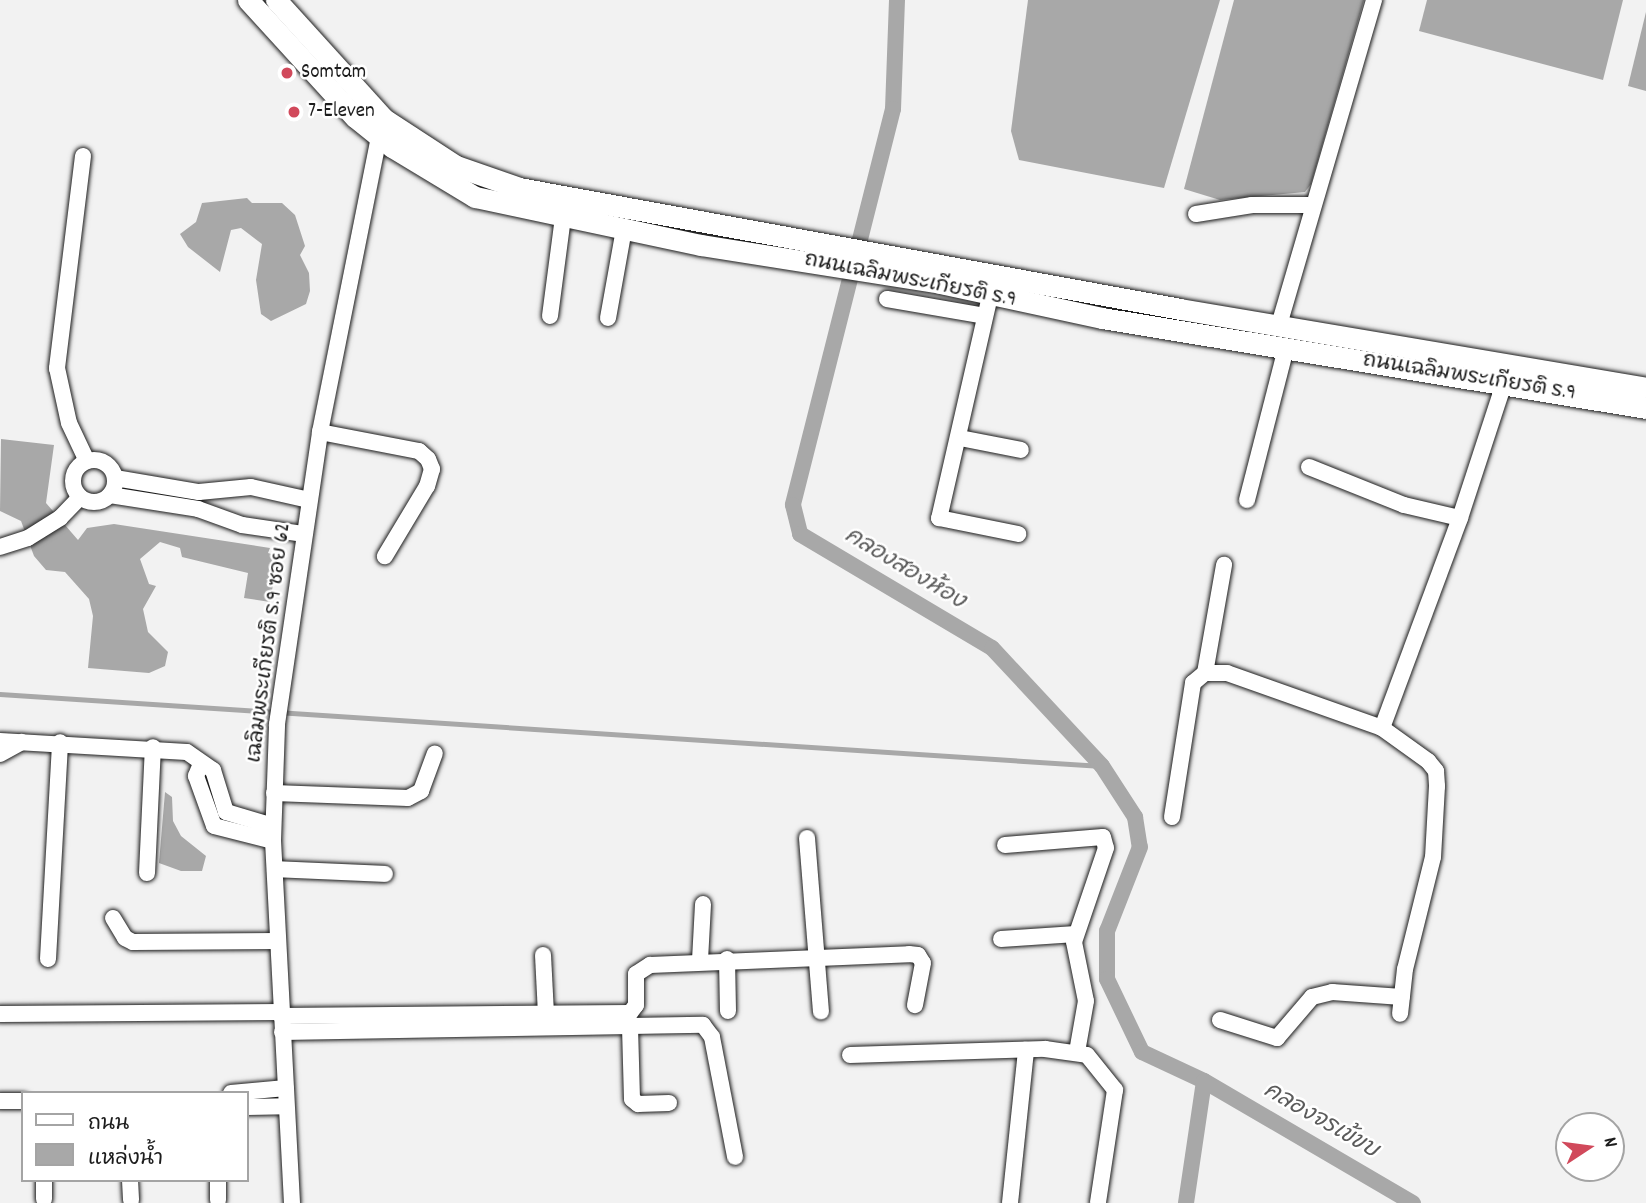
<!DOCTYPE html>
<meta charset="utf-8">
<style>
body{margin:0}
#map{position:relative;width:1646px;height:1203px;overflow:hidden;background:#f2f2f2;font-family:Dekko,"Playpen Sans Thai",sans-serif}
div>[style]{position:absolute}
.water>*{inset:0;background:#a8a8a8}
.stream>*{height:4.5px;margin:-2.25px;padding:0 2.25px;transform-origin:2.25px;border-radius:2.25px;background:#a8a8a8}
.canal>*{height:16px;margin:-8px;padding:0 8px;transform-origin:8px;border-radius:8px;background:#a8a8a8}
.roads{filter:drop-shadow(0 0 2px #1c1c1c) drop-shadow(0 0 2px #1c1c1c)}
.minor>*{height:16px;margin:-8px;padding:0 8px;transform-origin:8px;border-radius:8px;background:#fff}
.minor>.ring{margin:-8px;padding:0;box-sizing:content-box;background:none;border:16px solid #fff;border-radius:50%}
.major>*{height:21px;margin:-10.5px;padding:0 10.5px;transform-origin:10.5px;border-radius:10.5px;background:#fff}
.dots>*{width:19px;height:19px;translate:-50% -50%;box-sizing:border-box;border:4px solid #fff;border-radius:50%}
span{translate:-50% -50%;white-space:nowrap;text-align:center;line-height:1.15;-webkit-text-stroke:5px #fff;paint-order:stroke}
.poi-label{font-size:21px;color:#1c1c1c}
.left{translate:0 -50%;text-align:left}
.street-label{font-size:21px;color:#1c1c1c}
.water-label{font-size:23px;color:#5b5b5b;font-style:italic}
.legend{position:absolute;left:21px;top:1091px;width:228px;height:91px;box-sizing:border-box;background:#fff;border:2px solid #a4a4a4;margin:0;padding:9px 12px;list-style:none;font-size:21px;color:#1c1c1c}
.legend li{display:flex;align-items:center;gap:14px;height:35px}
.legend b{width:35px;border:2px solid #a4a4a4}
.north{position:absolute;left:1555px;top:1112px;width:70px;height:70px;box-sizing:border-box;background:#fff;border:2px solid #a4a4a4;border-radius:50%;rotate:77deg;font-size:19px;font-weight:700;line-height:28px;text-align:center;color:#1c1c1c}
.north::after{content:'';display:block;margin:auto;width:24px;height:32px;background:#d1495b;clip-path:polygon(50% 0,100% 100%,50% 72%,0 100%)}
</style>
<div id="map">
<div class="water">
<div style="clip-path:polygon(1028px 0,1220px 0,1164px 188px,1019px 160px,1011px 131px)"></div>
<div style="clip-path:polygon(1234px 0,1364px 0,1311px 184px,1305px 192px,1220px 200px,1184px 189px)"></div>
<div style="clip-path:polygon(1427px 0,1623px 0,1603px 80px,1419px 31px)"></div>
<div style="clip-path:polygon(1646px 12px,1646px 91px,1628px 86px)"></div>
<div style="clip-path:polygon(247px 198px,252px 203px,282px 203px,295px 215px,305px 246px,300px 255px,309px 273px,310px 291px,306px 304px,271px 321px,261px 314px,256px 280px,262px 244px,241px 228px,231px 230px,220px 272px,188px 247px,180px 234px,196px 222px,202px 203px)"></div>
<div style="clip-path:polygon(1px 439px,54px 445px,46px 503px,78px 540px,87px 528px,114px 524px,270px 548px,268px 553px,278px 556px,270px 602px,244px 598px,248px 573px,182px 557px,180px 548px,160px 542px,140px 559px,149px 584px,156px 586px,143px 609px,148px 632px,168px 652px,165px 666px,149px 673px,88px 668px,93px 616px,89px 599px,65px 572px,46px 570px,34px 556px,21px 521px,0 511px)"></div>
<div style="clip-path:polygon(165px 792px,172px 797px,173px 821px,181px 836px,206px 856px,202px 871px,181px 871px,159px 863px)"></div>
</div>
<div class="stream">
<div style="left:0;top:694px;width:1104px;rotate:3.74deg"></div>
</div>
<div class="canal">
<div style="left:897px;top:0;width:109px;rotate:92.1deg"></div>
<div style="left:893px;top:109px;width:408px;rotate:104.2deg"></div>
<div style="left:793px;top:505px;width:30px;rotate:76deg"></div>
<div style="left:800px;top:534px;width:223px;rotate:30.7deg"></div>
<div style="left:992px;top:648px;width:161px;rotate:47deg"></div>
<div style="left:1102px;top:766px;width:61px;rotate:57.1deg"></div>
<div style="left:1135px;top:817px;width:30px;rotate:81deg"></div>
<div style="left:1140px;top:847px;width:90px;rotate:111.4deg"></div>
<div style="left:1107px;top:931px;width:48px;rotate:90deg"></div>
<div style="left:1107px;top:979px;width:81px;rotate:64.4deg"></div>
<div style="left:1142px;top:1052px;width:68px;rotate:25.1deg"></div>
<div style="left:1204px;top:1081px;width:242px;rotate:30.3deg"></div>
<div style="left:1186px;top:1203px;width:123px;rotate:-81.6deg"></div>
</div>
<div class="roads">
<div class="minor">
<div style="left:83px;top:156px;width:214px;rotate:97deg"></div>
<div style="left:57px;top:368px;width:56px;rotate:77.7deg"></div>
<div style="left:69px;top:423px;width:42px;rotate:64.7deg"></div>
<div style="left:1196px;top:214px;width:57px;rotate:-9.1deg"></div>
<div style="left:1252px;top:205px;width:61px"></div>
<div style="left:990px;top:296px;width:228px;rotate:102.9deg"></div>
<div style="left:939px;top:518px;width:81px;rotate:11.4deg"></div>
<div style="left:887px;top:299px;width:99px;rotate:9.8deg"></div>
<div style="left:550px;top:316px;width:100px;rotate:-82.5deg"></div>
<div style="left:608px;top:318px;width:90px;rotate:-79.8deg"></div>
<div style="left:1279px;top:325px;width:339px;rotate:-73.7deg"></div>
<div style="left:320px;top:432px;width:101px;rotate:10.9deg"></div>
<div style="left:419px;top:451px;width:12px;rotate:42deg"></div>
<div style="left:428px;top:459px;width:11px;rotate:68deg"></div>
<div style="left:432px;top:469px;width:18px;rotate:106deg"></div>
<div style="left:427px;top:486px;width:82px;rotate:121deg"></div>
<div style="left:960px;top:438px;width:62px;rotate:11.1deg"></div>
<div class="ring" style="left:73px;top:460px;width:26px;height:26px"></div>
<div style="left:1309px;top:467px;width:102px;rotate:21.8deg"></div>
<div style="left:1404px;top:505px;width:57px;rotate:13.1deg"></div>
<div style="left:115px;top:478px;width:85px;rotate:9.5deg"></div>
<div style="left:199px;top:492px;width:52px;rotate:-5.5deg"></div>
<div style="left:251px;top:487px;width:59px;rotate:12.6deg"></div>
<div style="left:110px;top:495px;width:89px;rotate:9deg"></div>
<div style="left:198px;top:509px;width:47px;rotate:20deg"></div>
<div style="left:242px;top:525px;width:63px;rotate:8.3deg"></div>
<div style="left:1247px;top:500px;width:157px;rotate:-75.6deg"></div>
<div style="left:0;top:547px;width:29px;rotate:-18deg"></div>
<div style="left:28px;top:538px;width:38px;rotate:-32deg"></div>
<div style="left:60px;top:518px;width:29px;rotate:-46deg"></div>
<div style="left:1205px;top:673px;width:110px;rotate:-80deg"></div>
<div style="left:1382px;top:728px;width:224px;rotate:-69.6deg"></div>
<div style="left:1460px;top:518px;width:142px;rotate:-71.9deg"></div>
<div style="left:0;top:741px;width:187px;rotate:3.4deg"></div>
<div style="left:187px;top:752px;width:32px;rotate:35deg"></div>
<div style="left:213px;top:770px;width:44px;rotate:72.8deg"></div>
<div style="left:226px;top:812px;width:49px;rotate:16.6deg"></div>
<div style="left:0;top:754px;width:25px;rotate:-29deg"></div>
<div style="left:201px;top:764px;width:13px;rotate:113deg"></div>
<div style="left:196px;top:776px;width:53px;rotate:70.2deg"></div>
<div style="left:214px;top:826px;width:61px;rotate:14.3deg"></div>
<div style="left:274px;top:793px;width:134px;rotate:2.1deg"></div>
<div style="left:408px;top:798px;width:15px;rotate:-28deg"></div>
<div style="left:421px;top:791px;width:40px;rotate:-69.8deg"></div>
<div style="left:1172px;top:817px;width:136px;rotate:-81.1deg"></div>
<div style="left:1193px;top:683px;width:16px;rotate:-40deg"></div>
<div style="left:1205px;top:673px;width:22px"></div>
<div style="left:1227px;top:673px;width:164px;rotate:19.5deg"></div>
<div style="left:1382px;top:728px;width:57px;rotate:35.7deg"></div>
<div style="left:1428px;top:761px;width:13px;rotate:51deg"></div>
<div style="left:1436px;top:771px;width:15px;rotate:86deg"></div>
<div style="left:1437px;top:786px;width:71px;rotate:93.2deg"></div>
<div style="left:1433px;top:857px;width:115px;rotate:104deg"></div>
<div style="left:1405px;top:969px;width:45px;rotate:96.3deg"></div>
<div style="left:807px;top:838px;width:174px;rotate:85.4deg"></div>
<div style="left:1005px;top:845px;width:98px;rotate:-4.7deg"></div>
<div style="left:1103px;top:837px;width:11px;rotate:75deg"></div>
<div style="left:1106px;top:848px;width:99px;rotate:108.8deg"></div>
<div style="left:1074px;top:942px;width:60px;rotate:78.5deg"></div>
<div style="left:1086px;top:1001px;width:52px;rotate:100deg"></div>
<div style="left:275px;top:869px;width:110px;rotate:2.6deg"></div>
<div style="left:147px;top:873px;width:126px;rotate:-87.3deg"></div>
<div style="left:113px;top:918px;width:23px;rotate:59deg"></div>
<div style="left:125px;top:938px;width:9px;rotate:27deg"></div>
<div style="left:133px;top:942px;width:145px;rotate:-0.4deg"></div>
<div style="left:1001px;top:939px;width:75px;rotate:-3.8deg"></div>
<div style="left:543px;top:955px;width:59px;rotate:87.1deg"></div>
<div style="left:48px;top:959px;width:217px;rotate:-86.8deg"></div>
<div style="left:727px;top:959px;width:52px;rotate:88.9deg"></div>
<div style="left:700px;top:960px;width:56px;rotate:-86.9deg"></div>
<div style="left:0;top:1014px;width:281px;rotate:-0.4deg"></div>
<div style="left:281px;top:1016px;width:349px;rotate:-0.5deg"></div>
<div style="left:630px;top:1013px;width:10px;rotate:-53deg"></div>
<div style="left:636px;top:1005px;width:31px;rotate:-90deg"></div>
<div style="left:636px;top:974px;width:17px;rotate:-33deg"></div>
<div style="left:650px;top:965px;width:259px;rotate:-2.4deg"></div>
<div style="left:909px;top:954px;width:9px;rotate:6deg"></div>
<div style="left:918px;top:955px;width:9px;rotate:58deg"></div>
<div style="left:923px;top:963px;width:43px;rotate:100.8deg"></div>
<div style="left:1220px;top:1020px;width:60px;rotate:17.5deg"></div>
<div style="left:1277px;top:1038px;width:54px;rotate:-49.5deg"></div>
<div style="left:1312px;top:997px;width:21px;rotate:-14deg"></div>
<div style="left:1332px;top:992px;width:70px;rotate:4.1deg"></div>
<div style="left:630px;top:1027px;width:72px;rotate:88.4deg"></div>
<div style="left:632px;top:1099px;width:8px;rotate:40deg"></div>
<div style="left:638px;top:1104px;width:31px;rotate:-2deg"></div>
<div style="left:282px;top:1032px;width:421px;rotate:-1deg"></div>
<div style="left:703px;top:1025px;width:15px;rotate:53deg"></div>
<div style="left:712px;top:1037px;width:122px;rotate:79.1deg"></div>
<div style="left:850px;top:1055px;width:195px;rotate:-1.8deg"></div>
<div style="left:1045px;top:1049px;width:42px;rotate:8.1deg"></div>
<div style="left:1087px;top:1055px;width:45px;rotate:51.3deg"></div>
<div style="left:1115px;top:1090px;width:114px;rotate:98.6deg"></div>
<div style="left:231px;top:1093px;width:55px;rotate:-5.2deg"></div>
<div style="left:0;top:1101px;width:23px"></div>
<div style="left:247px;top:1107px;width:39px;rotate:-1deg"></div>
<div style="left:44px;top:1180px;width:19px;rotate:90deg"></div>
<div style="left:130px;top:1180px;width:20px;rotate:87deg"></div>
<div style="left:218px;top:1180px;width:20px;rotate:90deg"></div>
<div style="left:292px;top:1203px;width:362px;rotate:-93deg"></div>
<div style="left:273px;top:841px;width:117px;rotate:-88deg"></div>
<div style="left:277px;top:724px;width:295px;rotate:-81.6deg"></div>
<div style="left:320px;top:432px;width:301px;rotate:-78.7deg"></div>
<div style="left:1010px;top:1203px;width:154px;rotate:-84deg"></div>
</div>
<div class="major">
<div style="left:248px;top:0;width:159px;rotate:47.6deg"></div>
<div style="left:355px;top:117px;width:48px;rotate:39deg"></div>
<div style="left:392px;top:147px;width:97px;rotate:31.1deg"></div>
<div style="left:475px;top:197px;width:231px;rotate:12deg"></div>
<div style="left:701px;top:245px;width:242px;rotate:9deg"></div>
<div style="left:940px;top:283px;width:166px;rotate:12.2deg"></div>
<div style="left:1102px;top:318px;width:551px;rotate:9.39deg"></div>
<div style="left:276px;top:0;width:161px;rotate:47.8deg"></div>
<div style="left:384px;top:119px;width:86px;rotate:33.1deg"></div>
<div style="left:456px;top:166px;width:67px;rotate:19.2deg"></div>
<div style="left:519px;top:188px;width:672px;rotate:10.37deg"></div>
<div style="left:1180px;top:309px;width:473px;rotate:9.6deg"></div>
</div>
</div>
<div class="dots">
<div style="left:287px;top:73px;background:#d1495b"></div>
<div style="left:294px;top:112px;background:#d1495b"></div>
</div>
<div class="poi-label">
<span class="left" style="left:301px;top:73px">Somtam</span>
<span class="left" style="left:308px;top:112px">7-Eleven</span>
</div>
<div class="street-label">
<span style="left:910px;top:281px;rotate:11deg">ถนนเฉลิมพระเกียรติ ร.9</span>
<span style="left:1469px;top:378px;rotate:9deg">ถนนเฉลิมพระเกียรติ ร.9</span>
<span style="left:270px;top:643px;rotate:-83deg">เฉลิมพระเกียรติ ร.9 ซอย 62</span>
</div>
<div class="water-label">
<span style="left:904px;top:570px;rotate:31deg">คลองสองห้อง</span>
<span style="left:1320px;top:1122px;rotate:30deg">คลองจรเข้ขบ</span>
</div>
<ul class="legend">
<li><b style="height:9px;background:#fff"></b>ถนน</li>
<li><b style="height:19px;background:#a8a8a8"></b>แหล่งน้ำ</li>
</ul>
<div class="north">N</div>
</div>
